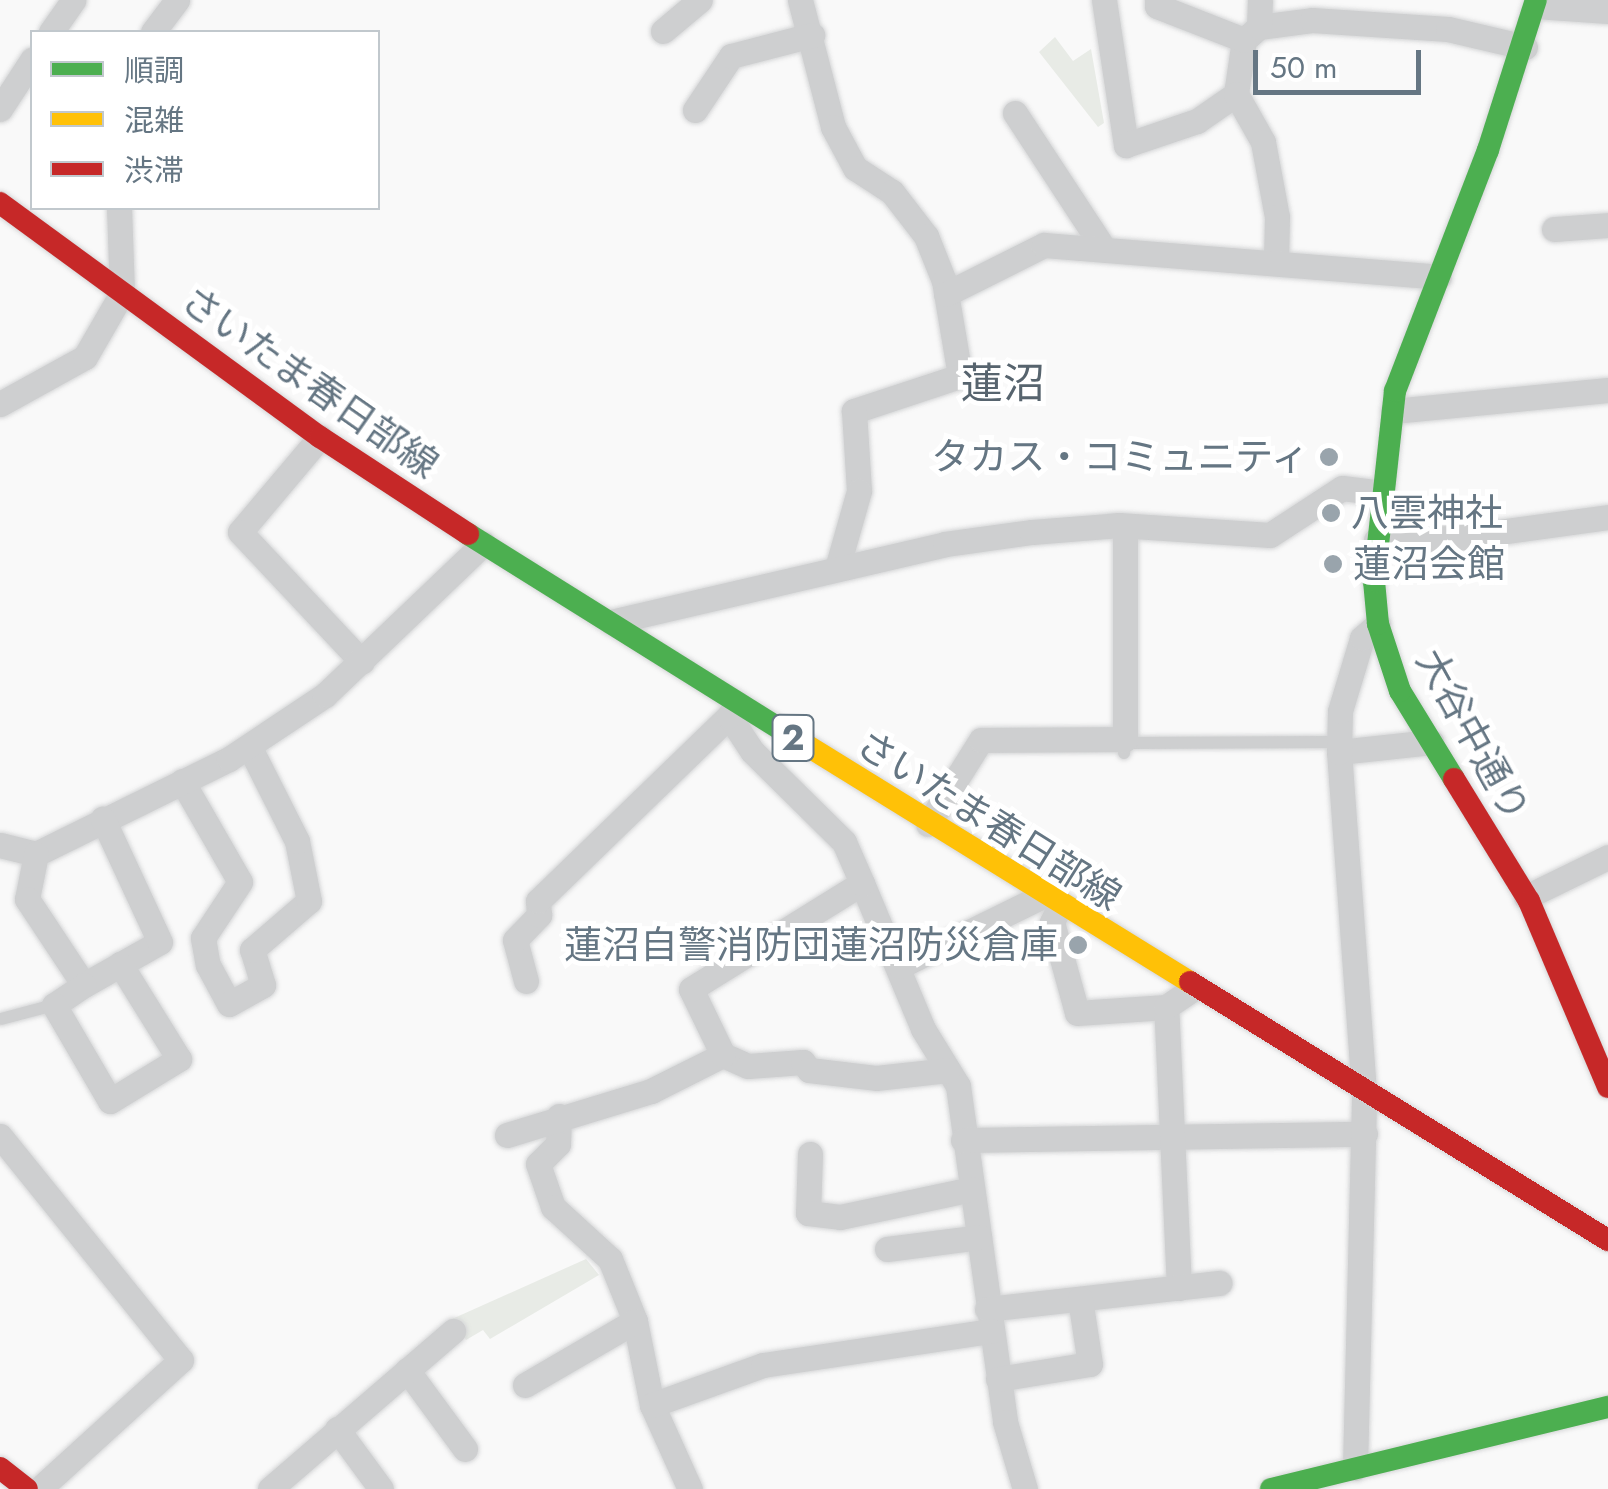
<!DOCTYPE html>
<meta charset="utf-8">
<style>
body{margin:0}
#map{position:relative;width:1608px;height:1489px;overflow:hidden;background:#f9f9f9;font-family:Jost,"Noto Sans JP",sans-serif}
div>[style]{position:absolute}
.green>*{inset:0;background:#e8ebe6}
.roads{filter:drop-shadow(0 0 2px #d5d6d7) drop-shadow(0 0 2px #d5d6d7)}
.lane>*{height:12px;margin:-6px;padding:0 6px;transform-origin:6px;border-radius:6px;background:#cecfd0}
.street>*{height:25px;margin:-12.5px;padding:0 12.5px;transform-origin:12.5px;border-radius:12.5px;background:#cecfd0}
.fast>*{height:22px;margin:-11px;padding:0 11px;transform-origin:11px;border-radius:11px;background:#4caf50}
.slow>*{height:22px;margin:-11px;padding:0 11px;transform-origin:11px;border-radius:11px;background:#ffc107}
.jam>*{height:22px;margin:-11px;padding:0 11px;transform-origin:11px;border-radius:11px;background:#c62828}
.dots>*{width:28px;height:28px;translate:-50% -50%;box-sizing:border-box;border:5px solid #fff;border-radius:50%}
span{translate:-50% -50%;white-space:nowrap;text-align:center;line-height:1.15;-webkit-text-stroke:10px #fff;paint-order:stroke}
.shield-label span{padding:2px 8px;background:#fff;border:2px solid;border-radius:8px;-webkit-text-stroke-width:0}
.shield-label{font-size:35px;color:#657683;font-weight:700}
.street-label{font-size:38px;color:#657683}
.poi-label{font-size:38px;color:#657683}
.right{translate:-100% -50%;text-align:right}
.left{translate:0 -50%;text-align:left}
.quarter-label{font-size:42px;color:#57646e}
.legend{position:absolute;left:30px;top:30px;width:350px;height:180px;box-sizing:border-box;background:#fff;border:2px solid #c1c8cd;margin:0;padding:12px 18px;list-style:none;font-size:30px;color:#657683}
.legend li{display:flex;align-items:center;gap:20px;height:50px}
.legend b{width:50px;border:2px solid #c1c8cd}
.scale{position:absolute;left:1253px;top:50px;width:168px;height:45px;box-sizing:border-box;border:5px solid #657683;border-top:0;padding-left:12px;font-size:30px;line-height:35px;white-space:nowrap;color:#657683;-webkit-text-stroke:8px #fff;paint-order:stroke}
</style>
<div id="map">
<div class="green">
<div style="clip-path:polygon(1055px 37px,1073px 61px,1091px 49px,1104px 123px,1098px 127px,1039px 52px)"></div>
<div style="clip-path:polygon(586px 1259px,599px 1275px,490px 1339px,483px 1330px,466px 1340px,452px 1319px)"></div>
</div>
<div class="roads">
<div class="lane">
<div style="left:1124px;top:753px;width:10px;rotate:-79deg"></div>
<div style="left:1126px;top:743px;width:213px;rotate:-0.3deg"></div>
<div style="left:1px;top:1019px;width:55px;rotate:-14.8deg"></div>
</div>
<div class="street">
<div style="left:800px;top:0;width:131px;rotate:75.4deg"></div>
<div style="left:833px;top:127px;width:47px;rotate:61.8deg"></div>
<div style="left:855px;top:168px;width:44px;rotate:33deg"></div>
<div style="left:892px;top:192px;width:56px;rotate:52.3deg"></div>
<div style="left:926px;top:236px;width:48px;rotate:68.2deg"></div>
<div style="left:944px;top:281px;width:96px;rotate:80.4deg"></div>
<div style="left:960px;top:376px;width:112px;rotate:161.7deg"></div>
<div style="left:854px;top:411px;width:80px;rotate:86.4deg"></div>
<div style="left:859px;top:491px;width:80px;rotate:105.9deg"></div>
<div style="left:1104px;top:0;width:147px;rotate:81.4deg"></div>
<div style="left:1126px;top:145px;width:75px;rotate:-18.7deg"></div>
<div style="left:1197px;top:121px;width:47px;rotate:-34.7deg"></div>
<div style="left:1236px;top:94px;width:55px;rotate:-81.6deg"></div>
<div style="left:1244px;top:40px;width:20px;rotate:-41deg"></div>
<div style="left:1259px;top:27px;width:53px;rotate:-7.5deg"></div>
<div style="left:1312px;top:20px;width:136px;rotate:3.8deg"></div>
<div style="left:1448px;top:29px;width:79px;rotate:13.2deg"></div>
<div style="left:1157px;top:0;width:6px;rotate:90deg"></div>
<div style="left:1157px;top:6px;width:93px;rotate:21.3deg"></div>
<div style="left:1536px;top:6px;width:72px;rotate:4deg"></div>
<div style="left:1259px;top:27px;width:27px;rotate:-88deg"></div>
<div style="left:663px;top:31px;width:48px;rotate:-40deg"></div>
<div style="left:51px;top:32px;width:39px;rotate:-55deg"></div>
<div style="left:153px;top:32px;width:40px;rotate:-53deg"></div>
<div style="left:1236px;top:94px;width:55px;rotate:60.6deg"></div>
<div style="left:1263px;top:142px;width:76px;rotate:79.4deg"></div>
<div style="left:1277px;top:217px;width:45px;rotate:91.3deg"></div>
<div style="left:0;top:109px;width:59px;rotate:-56.9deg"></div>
<div style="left:695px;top:110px;width:65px;rotate:-56.3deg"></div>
<div style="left:731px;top:56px;width:84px;rotate:-14.5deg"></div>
<div style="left:1015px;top:113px;width:163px;rotate:56.8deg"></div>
<div style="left:1554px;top:229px;width:54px;rotate:-4.2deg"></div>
<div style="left:946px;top:294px;width:110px;rotate:-26.6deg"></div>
<div style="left:1044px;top:245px;width:396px;rotate:4.6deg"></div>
<div style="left:0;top:404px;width:97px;rotate:-28.9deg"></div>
<div style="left:85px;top:357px;width:74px;rotate:-60deg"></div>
<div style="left:122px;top:293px;width:85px;rotate:-92deg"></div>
<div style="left:1393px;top:411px;width:216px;rotate:-5.6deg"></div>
<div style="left:320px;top:437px;width:124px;rotate:130.1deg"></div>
<div style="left:240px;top:532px;width:178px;rotate:46.8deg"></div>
<div style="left:1376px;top:540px;width:79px;rotate:-1.5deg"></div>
<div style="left:1455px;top:538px;width:154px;rotate:-7.8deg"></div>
<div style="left:611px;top:622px;width:343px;rotate:-13.1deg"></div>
<div style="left:945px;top:544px;width:88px;rotate:-7.9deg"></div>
<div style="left:1032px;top:532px;width:87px;rotate:-4.6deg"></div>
<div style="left:1119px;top:525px;width:151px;rotate:3.8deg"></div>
<div style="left:1270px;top:535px;width:86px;rotate:-33.1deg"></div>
<div style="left:1342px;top:488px;width:39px;rotate:7deg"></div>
<div style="left:1339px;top:752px;width:93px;rotate:-6.2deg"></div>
<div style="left:182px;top:781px;width:116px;rotate:60.1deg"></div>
<div style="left:240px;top:882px;width:67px;rotate:123.5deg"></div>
<div style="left:203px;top:938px;width:27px;rotate:80deg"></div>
<div style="left:208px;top:965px;width:44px;rotate:61.7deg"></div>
<div style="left:229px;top:1004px;width:39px;rotate:-29deg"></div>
<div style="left:263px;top:985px;width:37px;rotate:-107deg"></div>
<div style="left:252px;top:950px;width:75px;rotate:-40.7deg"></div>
<div style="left:309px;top:901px;width:61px;rotate:-101.3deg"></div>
<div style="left:297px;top:841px;width:106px;rotate:-116.8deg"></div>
<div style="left:928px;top:824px;width:99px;rotate:-57.8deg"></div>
<div style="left:981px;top:740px;width:144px;rotate:-0.4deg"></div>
<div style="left:1125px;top:739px;width:213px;rotate:-90deg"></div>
<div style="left:0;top:845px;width:37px;rotate:14deg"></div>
<div style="left:36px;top:854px;width:215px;rotate:-26.2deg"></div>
<div style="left:229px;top:759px;width:115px;rotate:-33.7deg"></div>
<div style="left:325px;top:695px;width:219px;rotate:-43.7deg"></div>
<div style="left:36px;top:854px;width:46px;rotate:101.3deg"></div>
<div style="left:27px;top:899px;width:103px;rotate:56.5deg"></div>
<div style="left:84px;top:985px;width:87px;rotate:-29.5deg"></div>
<div style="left:160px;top:942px;width:136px;rotate:-114.9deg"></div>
<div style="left:862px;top:883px;width:158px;rotate:67.3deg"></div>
<div style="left:923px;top:1029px;width:67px;rotate:58.4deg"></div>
<div style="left:958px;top:1086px;width:339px;rotate:82deg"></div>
<div style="left:1005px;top:1422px;width:70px;rotate:73.4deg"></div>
<div style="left:1526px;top:897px;width:91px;rotate:-26deg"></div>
<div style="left:1060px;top:905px;width:19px;rotate:115deg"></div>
<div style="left:1052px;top:922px;width:94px;rotate:74.6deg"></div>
<div style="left:1077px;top:1013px;width:89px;rotate:-3.9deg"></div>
<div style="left:900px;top:966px;width:161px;rotate:-26.2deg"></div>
<div style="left:526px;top:981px;width:42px;rotate:-105deg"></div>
<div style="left:515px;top:940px;width:35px;rotate:-46deg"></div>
<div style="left:539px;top:915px;width:14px;rotate:-94deg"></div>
<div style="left:538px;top:901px;width:266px;rotate:-44.1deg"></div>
<div style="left:84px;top:985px;width:36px;rotate:146deg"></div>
<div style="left:54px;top:1005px;width:111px;rotate:59.7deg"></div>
<div style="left:110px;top:1101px;width:81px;rotate:-31.3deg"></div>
<div style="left:179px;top:1059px;width:112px;rotate:-121.8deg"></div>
<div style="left:723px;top:1055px;width:27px;rotate:24deg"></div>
<div style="left:748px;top:1066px;width:55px;rotate:-4.2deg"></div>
<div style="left:803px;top:1062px;width:10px;rotate:53deg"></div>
<div style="left:809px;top:1070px;width:67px;rotate:6.8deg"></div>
<div style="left:876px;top:1078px;width:72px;rotate:-6.3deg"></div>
<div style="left:559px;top:1116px;width:28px;rotate:92deg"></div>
<div style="left:558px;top:1144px;width:28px;rotate:135deg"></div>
<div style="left:538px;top:1164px;width:46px;rotate:70.8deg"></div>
<div style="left:553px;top:1207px;width:77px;rotate:42.4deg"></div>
<div style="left:610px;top:1259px;width:67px;rotate:68deg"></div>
<div style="left:635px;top:1321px;width:86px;rotate:78.6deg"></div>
<div style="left:652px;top:1405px;width:92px;rotate:65.7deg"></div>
<div style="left:507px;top:1135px;width:151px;rotate:-17deg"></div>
<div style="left:651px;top:1091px;width:80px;rotate:-26.6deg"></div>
<div style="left:723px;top:1055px;width:73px;rotate:-115.9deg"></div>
<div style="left:691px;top:989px;width:201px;rotate:-31.8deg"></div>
<div style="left:862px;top:883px;width:45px;rotate:-113.7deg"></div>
<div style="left:844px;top:842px;width:129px;rotate:-135.3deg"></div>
<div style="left:752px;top:751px;width:42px;rotate:-123.3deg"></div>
<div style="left:729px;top:716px;width:15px;rotate:-58deg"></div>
<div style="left:0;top:1136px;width:288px;rotate:51.1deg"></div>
<div style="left:181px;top:1360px;width:192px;rotate:137.7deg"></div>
<div style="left:963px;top:1140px;width:402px;rotate:-0.9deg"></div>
<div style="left:810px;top:1154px;width:59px;rotate:91.9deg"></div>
<div style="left:808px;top:1213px;width:32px;rotate:7deg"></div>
<div style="left:840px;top:1217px;width:135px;rotate:-12deg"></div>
<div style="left:887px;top:1249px;width:93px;rotate:-7.4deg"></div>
<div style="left:1179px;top:1288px;width:281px;rotate:-92.6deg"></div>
<div style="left:1166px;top:1007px;width:32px;rotate:-34deg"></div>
<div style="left:987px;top:1309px;width:234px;rotate:-6.4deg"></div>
<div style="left:407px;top:1370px;width:98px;rotate:53.7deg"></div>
<div style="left:998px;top:1379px;width:93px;rotate:-9.3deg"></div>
<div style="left:1090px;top:1364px;width:66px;rotate:-98.7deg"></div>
<div style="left:525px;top:1385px;width:127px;rotate:-30.2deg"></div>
<div style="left:652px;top:1405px;width:118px;rotate:-19.8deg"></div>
<div style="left:763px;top:1365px;width:230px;rotate:-8.5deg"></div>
<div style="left:337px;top:1429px;width:74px;rotate:53.7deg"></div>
<div style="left:1355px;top:1468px;width:376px;rotate:-88.6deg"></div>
<div style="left:1364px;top:1092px;width:341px;rotate:-94.2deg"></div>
<div style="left:1339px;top:752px;width:41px;rotate:-88.6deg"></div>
<div style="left:1340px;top:711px;width:76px;rotate:-73.2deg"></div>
<div style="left:1362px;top:638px;width:21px;rotate:-41deg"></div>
<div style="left:270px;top:1489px;width:242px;rotate:-40.8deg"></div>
</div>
<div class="fast">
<div style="left:468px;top:534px;width:383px;rotate:32deg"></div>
<div style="left:1454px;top:779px;width:103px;rotate:-121.5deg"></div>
<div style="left:1400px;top:691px;width:71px;rotate:-108.2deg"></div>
<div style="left:1378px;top:624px;width:43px;rotate:-95.3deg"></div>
<div style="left:1374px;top:581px;width:191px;rotate:-83.7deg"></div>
<div style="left:1395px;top:391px;width:258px;rotate:-68.9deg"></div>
<div style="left:1488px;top:150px;width:157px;rotate:-72.3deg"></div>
<div style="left:1271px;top:1489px;width:347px;rotate:-13.7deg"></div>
</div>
<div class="slow">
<div style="left:793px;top:737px;width:467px;rotate:31.7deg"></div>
</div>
<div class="jam">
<div style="left:0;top:203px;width:396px;rotate:36.2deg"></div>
<div style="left:320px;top:437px;width:177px;rotate:33.2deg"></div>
<div style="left:1454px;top:779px;width:143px;rotate:58.4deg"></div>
<div style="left:1529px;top:901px;width:202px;rotate:67deg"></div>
<div style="left:1190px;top:982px;width:491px;rotate:31.7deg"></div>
<div style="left:0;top:1468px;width:34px;rotate:38deg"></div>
</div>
</div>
<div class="dots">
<div style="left:1329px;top:457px;background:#99a4ac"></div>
<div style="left:1331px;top:513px;background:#99a4ac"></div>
<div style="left:1333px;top:564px;background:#99a4ac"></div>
<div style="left:1078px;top:945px;background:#99a4ac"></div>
</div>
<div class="shield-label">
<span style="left:793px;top:738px">2</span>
</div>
<div class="street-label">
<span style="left:310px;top:382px;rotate:35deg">さいたま春日部線</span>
<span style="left:1473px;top:735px;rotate:61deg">大谷中通り</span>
<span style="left:989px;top:820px;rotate:32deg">さいたま春日部線</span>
</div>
<div class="poi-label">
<span class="right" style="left:1309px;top:457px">タカス・コミュニティ</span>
<span class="left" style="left:1351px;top:513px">八雲神社</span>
<span class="left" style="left:1353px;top:564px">蓮沼会館</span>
<span class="right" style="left:1058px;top:945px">蓮沼自警消防団蓮沼防災倉庫</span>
</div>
<div class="quarter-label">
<span style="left:1003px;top:384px">蓮沼</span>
</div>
<ul class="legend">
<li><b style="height:12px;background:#4caf50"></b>順調</li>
<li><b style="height:12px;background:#ffc107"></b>混雑</li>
<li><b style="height:12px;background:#c62828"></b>渋滞</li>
</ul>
<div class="scale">50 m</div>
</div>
